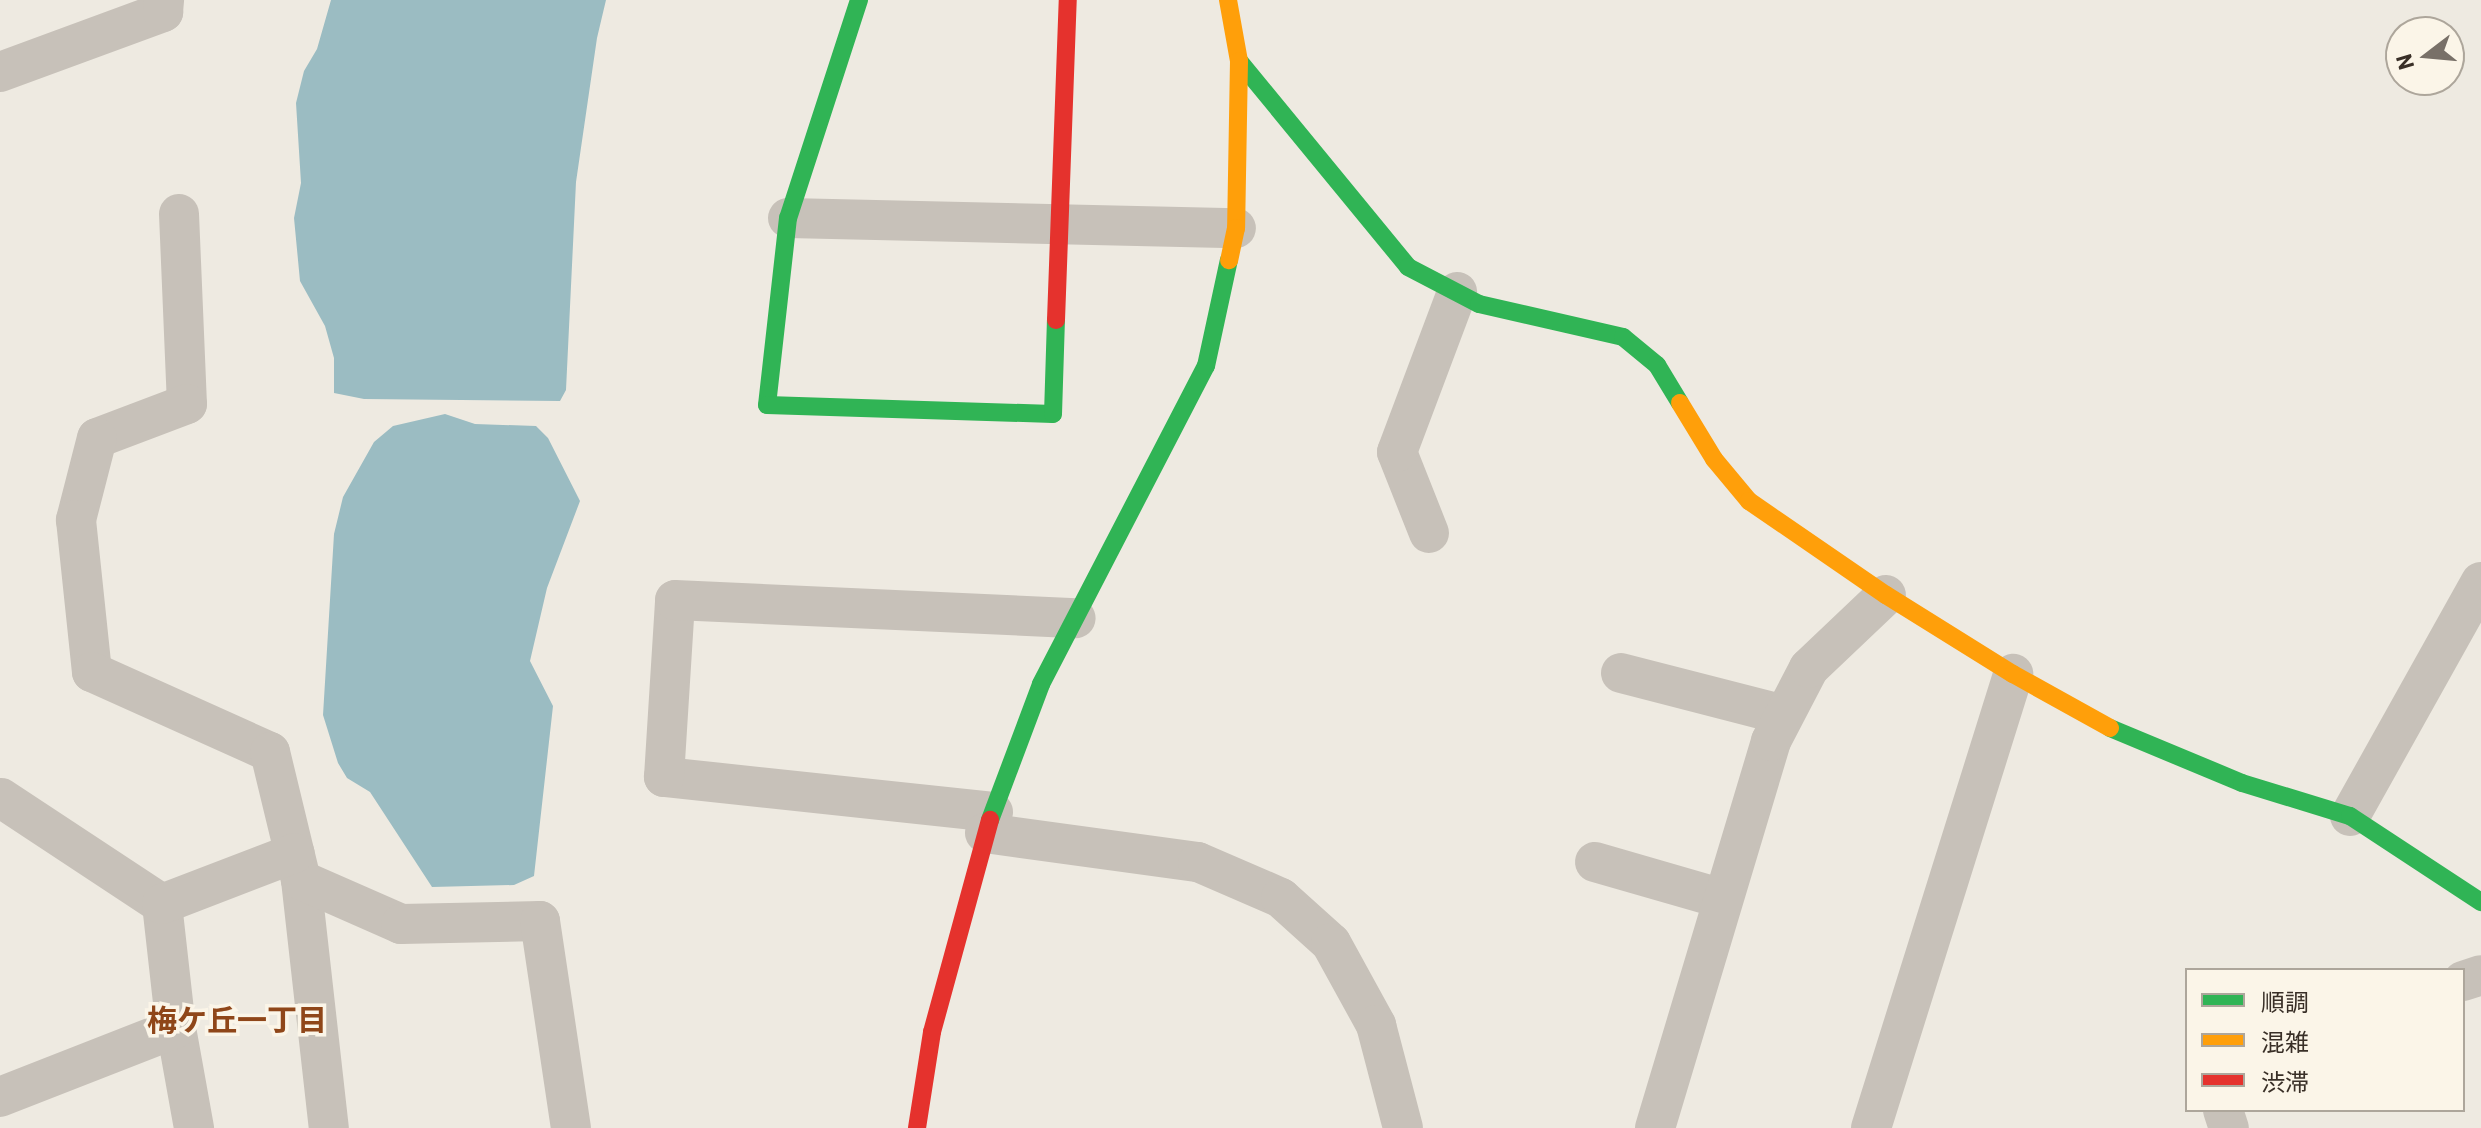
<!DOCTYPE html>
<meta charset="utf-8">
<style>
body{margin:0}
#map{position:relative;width:2481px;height:1128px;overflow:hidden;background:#eeeae1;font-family:Barlow,"Noto Sans JP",sans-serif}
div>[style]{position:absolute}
.water>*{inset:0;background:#9bbcc2}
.street>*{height:40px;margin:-20px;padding:0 20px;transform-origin:20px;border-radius:20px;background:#c7c1b9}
.fast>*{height:18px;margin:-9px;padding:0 9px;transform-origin:9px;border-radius:9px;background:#30b455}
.slow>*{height:18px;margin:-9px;padding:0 9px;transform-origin:9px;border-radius:9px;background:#ff9f0a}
.jam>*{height:18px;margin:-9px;padding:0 9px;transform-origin:9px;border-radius:9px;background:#e5322d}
span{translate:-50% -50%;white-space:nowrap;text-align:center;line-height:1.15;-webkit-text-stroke:7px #fbf5e8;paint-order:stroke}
.neighbourhood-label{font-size:30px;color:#8f4619;font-weight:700}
.legend{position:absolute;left:2185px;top:968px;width:280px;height:144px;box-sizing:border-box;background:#fbf5e8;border:2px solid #ada69b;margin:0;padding:10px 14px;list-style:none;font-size:24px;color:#392f27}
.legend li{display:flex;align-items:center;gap:16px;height:40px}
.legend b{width:40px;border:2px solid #ada69b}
.north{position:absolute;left:2385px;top:16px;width:80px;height:80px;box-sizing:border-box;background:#fbf5e8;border:2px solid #ada69b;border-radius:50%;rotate:254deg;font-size:22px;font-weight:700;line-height:32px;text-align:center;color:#392f27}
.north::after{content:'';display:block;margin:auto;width:28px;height:36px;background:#787068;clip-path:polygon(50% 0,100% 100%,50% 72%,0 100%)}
</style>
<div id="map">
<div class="water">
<div style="clip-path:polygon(331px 0,606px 0,597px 38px,576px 182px,566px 390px,560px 401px,364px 399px,334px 393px,334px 358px,325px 326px,300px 281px,294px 218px,301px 183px,296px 103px,304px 71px,317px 49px)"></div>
<div style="clip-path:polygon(445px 414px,475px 424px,536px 426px,548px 438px,580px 501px,547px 588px,530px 661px,553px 706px,534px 876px,514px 885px,432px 887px,370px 792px,347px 778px,338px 763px,323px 715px,334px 534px,343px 497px,374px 442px,393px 426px)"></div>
</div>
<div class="street">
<div style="left:0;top:72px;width:174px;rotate:-20.2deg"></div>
<div style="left:163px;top:12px;width:12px;rotate:-85deg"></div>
<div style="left:179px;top:214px;width:190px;rotate:87.6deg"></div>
<div style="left:187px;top:404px;width:96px;rotate:159.3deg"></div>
<div style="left:97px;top:438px;width:85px;rotate:104.4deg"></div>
<div style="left:76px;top:520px;width:153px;rotate:84deg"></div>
<div style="left:92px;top:672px;width:195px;rotate:24.2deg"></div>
<div style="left:270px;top:752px;width:132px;rotate:76.4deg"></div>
<div style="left:301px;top:880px;width:250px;rotate:83.6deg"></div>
<div style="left:788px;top:218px;width:448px;rotate:1.3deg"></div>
<div style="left:1429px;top:533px;width:87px;rotate:-111.6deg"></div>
<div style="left:1397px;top:452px;width:171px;rotate:-69.4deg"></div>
<div style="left:1621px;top:673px;width:168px;rotate:14.4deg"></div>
<div style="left:1px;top:798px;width:193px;rotate:33.4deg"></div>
<div style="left:162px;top:904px;width:125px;rotate:83.6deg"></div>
<div style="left:176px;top:1028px;width:102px;rotate:79.8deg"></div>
<div style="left:993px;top:812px;width:331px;rotate:-173.9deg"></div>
<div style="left:664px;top:777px;width:177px;rotate:-86.4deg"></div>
<div style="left:675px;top:600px;width:401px;rotate:2.6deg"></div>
<div style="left:2350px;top:816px;width:268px;rotate:-60.8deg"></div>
<div style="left:985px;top:833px;width:215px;rotate:7.8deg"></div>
<div style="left:1198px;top:862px;width:90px;rotate:23.4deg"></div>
<div style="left:1281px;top:898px;width:67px;rotate:42deg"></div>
<div style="left:1331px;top:943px;width:94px;rotate:61.2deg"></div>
<div style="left:1376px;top:1025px;width:106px;rotate:75.3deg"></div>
<div style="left:1595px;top:862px;width:133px;rotate:16.1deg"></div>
<div style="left:301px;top:880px;width:109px;rotate:23.7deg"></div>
<div style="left:401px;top:924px;width:139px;rotate:-1.2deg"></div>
<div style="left:540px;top:921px;width:209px;rotate:81.5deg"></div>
<div style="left:162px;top:904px;width:142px;rotate:-21deg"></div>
<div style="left:2463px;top:981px;width:19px;rotate:-18deg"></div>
<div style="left:0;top:1097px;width:189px;rotate:-21.4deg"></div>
<div style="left:2223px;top:1110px;width:19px;rotate:72deg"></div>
<div style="left:1655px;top:1128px;width:404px;rotate:-73.3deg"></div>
<div style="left:1771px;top:741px;width:82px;rotate:-62.5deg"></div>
<div style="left:1809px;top:668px;width:106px;rotate:-43.5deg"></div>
<div style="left:1871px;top:1128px;width:476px;rotate:-72.6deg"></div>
</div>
<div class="fast">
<div style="left:859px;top:0;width:229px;rotate:108deg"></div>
<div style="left:788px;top:218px;width:188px;rotate:96.4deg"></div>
<div style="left:767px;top:405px;width:286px;rotate:1.8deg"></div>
<div style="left:1053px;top:414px;width:94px;rotate:-88.2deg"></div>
<div style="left:1239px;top:61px;width:266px;rotate:50.6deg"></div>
<div style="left:1408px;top:267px;width:80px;rotate:27.5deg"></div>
<div style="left:1479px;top:304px;width:148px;rotate:12.9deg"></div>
<div style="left:1623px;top:337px;width:44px;rotate:39.5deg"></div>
<div style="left:1657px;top:365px;width:44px;rotate:58.8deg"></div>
<div style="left:2110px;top:728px;width:143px;rotate:22.6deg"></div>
<div style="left:2242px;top:783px;width:113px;rotate:17deg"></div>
<div style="left:2350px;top:816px;width:157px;rotate:33.3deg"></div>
<div style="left:990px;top:820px;width:145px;rotate:-69.4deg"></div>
<div style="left:1041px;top:684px;width:358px;rotate:-62.6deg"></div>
<div style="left:1206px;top:366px;width:108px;rotate:-77.8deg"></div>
</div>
<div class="slow">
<div style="left:1228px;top:0;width:62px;rotate:79.8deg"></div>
<div style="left:1239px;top:61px;width:167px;rotate:91deg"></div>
<div style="left:1236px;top:228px;width:33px;rotate:102deg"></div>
<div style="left:1680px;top:403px;width:66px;rotate:58.7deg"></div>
<div style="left:1714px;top:459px;width:55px;rotate:50.2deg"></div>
<div style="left:1749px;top:501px;width:166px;rotate:34.5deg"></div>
<div style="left:1886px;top:595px;width:150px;rotate:31.9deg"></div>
<div style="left:2013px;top:674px;width:111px;rotate:29.1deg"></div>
</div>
<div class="jam">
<div style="left:1056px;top:320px;width:320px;rotate:-87.9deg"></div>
<div style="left:917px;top:1128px;width:97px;rotate:-81.1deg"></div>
<div style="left:932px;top:1032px;width:220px;rotate:-74.7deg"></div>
</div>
<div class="neighbourhood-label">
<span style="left:237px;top:1019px">梅ケ丘一丁目</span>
</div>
<ul class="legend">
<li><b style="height:10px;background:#30b455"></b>順調</li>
<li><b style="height:10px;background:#ff9f0a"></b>混雑</li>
<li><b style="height:10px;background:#e5322d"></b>渋滞</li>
</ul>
<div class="north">N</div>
</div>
